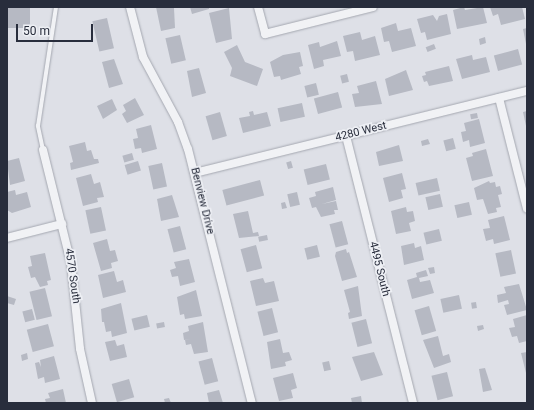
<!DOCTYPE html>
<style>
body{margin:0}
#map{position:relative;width:534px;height:410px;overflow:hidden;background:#dee0e7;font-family:Roboto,sans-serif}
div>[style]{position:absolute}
.building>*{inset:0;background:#b6b9c3;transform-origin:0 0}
.roads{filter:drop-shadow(0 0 1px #a4a7b0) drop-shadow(0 0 1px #a4a7b0)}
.lane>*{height:4px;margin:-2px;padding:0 2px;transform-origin:2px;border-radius:2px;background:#f1f2f5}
.street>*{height:8px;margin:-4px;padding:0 4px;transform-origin:4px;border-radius:4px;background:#f1f2f5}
span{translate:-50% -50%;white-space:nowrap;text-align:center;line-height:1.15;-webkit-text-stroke:3.5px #edeff4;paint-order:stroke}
.street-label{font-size:11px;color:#282d3c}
.frame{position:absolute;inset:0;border:8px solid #282d3c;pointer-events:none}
.scale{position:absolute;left:16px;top:24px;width:77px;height:18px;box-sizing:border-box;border:2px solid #282d3c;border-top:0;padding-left:5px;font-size:12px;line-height:14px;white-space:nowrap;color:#282d3c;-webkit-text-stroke:3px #edeff4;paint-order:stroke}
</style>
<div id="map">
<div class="building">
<div style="left:7px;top:7px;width:23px;height:21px"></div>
<div style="clip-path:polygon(156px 7px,174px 8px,175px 28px,161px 31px)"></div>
<div style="clip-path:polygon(190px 7px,209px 7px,209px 9px,192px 14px)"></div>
<div style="clip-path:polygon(464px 7px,465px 10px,483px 7px,487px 23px,457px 29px,453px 10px)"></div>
<div style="clip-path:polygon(490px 7px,522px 7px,525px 19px,501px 25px,498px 14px,493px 16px)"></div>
<div style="clip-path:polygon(229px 8px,232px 39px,216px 43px,209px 13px)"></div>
<div style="clip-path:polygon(447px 14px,451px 34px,427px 40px,425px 32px,421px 33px,417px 19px,433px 15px,437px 21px,439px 16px)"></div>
<div style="left:107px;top:18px;width:31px;height:15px;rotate:77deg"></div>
<div style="clip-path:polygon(396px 23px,398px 31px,411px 28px,416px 46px,392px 52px,389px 41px,384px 42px,381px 28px)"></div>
<div style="clip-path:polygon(527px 28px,527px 44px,526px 44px,523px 29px)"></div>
<div style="clip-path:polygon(360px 32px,362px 40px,375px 36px,380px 55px,355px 61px,353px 51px,347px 52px,343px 36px)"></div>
<div style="left:180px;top:35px;width:26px;height:15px;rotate:77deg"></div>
<div style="clip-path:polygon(485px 37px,486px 43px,480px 45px,479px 39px)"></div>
<div style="clip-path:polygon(337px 41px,341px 56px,323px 60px,324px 66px,314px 69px,308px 45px,319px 42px,320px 47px)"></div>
<div style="left:434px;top:44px;width:5px;height:9px;rotate:68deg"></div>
<div style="clip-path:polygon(237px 45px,245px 62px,263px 69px,257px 86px,230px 76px,232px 68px,224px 52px)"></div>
<div style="left:518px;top:49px;width:16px;height:25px;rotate:75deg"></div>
<div style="clip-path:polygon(300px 52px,303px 66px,299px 67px,301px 74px,281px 80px,280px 76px,274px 77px,270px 62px,283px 55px)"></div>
<div style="clip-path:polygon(472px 55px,473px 60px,486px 57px,490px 72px,462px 79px,456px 59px)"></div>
<div style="clip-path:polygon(114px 59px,123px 84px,109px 88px,102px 62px)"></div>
<div style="clip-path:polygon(449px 66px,453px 81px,429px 86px,427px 81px,424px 82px,422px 76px,426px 75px,425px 72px)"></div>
<div style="clip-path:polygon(199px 68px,206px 93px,192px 97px,187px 71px)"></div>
<div style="clip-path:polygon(406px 70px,413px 90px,389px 96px,385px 79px)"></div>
<div style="left:347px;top:74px;width:8px;height:7px;rotate:76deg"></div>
<div style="clip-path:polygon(376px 81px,382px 104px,355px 107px,352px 94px,359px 93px,357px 86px)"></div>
<div style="left:316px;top:83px;width:12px;height:12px;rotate:76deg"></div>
<div style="left:338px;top:92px;width:16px;height:25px;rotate:75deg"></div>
<div style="clip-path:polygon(135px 98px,144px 115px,127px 123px,122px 114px,126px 111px,123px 105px)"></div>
<div style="clip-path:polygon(112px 99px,117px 110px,103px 119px,97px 106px)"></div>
<div style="left:302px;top:103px;width:14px;height:25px;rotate:78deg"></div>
<div style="clip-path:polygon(253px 111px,254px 115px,267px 112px,271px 126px,243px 133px,239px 118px,250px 116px,249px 112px)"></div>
<div style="clip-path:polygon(527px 111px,527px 126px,526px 126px,523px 112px)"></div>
<div style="left:220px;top:112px;width:25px;height:15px;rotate:74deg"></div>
<div style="left:477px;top:113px;width:5px;height:7px;rotate:79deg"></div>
<div style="clip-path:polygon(479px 119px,485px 143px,470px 147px,469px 140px,463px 142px,461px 132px,466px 131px,464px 123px)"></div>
<div style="clip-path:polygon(151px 125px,157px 149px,142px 153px,141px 148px,135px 149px,133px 139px,138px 138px,136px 129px)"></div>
<div style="left:453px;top:138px;width:11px;height:10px;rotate:75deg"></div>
<div style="clip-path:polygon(428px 139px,430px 144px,422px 146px,421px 141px)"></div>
<div style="clip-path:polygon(85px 142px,87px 151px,91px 150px,94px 159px,98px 159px,99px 163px,71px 170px,70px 163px,73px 162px,69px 146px)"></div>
<div style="clip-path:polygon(399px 145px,403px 161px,379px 166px,376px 152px)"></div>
<div style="clip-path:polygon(486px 149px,493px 176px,472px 181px,466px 158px,473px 156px,472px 153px)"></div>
<div style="left:132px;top:153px;width:7px;height:10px;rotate:74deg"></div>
<div style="clip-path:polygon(19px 158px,25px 181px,10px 185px,7px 161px)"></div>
<div style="left:138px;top:161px;width:10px;height:14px;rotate:73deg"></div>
<div style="left:291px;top:161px;width:7px;height:5px;rotate:74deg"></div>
<div style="left:162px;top:163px;width:24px;height:14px;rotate:78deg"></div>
<div style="left:326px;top:164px;width:16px;height:23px;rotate:76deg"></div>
<div style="clip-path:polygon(402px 173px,406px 189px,401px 190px,403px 198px,389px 202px,383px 178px)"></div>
<div style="clip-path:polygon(91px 174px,94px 184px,100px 182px,104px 197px,97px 198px,98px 202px,83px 206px,76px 178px)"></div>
<div style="left:437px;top:178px;width:13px;height:22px;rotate:77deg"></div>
<div style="left:260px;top:180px;width:16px;height:39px;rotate:75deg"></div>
<div style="clip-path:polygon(489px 181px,490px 183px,495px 182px,496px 187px,500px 186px,502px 194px,498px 195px,501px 207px,496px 208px,497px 212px,488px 214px,483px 199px,477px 200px,474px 188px)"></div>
<div style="clip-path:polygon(333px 187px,336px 200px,322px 204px,336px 201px,338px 210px,334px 210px,335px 214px,321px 217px,316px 207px,312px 208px,309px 198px,316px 196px,315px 192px)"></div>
<div style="clip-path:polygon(15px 190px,16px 195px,27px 192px,31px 207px,12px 213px,7px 210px,7px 192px)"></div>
<div style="left:297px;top:192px;width:13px;height:10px;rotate:77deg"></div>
<div style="left:440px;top:194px;width:13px;height:15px;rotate:77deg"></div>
<div style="clip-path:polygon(172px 195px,179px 217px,161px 221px,157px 199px)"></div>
<div style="clip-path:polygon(285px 202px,287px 208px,282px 209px,281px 203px)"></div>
<div style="left:469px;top:202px;width:13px;height:15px;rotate:77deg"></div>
<div style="left:101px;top:207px;width:24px;height:16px;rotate:78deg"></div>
<div style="clip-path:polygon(406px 207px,407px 212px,413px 211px,415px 221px,409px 223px,411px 231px,396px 234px,391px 211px)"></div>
<div style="clip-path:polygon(248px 211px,253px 233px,258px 232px,259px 236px,239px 238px,233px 214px)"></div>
<div style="clip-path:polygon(504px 216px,510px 240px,494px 244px,493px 239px,486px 241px,483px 229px,490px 228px,488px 220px)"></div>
<div style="left:342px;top:221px;width:24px;height:13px;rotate:75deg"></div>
<div style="left:180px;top:226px;width:24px;height:13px;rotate:75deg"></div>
<div style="left:439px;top:229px;width:12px;height:16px;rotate:76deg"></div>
<div style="left:267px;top:235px;width:5px;height:9px;rotate:79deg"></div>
<div style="clip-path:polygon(107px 239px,110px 251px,115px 250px,118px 261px,111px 263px,112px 268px,101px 271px,93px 243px)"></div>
<div style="clip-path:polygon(414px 243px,415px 248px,421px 246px,424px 260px,404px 265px,401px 246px)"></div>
<div style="left:256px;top:245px;width:24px;height:16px;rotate:75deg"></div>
<div style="left:317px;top:245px;width:12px;height:13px;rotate:76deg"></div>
<div style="clip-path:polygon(346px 249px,347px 253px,349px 252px,357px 277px,342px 281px,335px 256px,336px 252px)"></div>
<div style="left:511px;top:250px;width:24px;height:16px;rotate:78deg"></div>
<div style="clip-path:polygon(45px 253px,51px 280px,47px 281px,48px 285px,40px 287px,35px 277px,31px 278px,28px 267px,32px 266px,30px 256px)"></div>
<div style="clip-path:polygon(189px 259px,195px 282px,180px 286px,178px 276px,172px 277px,170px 270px,176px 268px,174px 262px)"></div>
<div style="clip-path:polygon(434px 267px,435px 273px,430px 274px,428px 268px)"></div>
<div style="clip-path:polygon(426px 270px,428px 276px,419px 278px,420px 282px,430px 280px,434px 293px,412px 299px,407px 280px,417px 277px,416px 273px)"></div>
<div style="clip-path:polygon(114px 271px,117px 282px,123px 280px,126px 292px,103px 298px,98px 275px)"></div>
<div style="clip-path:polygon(263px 278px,265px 283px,274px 281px,279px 301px,256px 306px,250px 281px)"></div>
<div style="clip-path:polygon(519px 284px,527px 310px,507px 315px,504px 305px,509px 304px,508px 300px,498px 303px,497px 295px,506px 293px,504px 287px)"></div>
<div style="clip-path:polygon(358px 286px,362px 316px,349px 319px,348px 313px,350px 312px,344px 290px)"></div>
<div style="left:45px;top:288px;width:29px;height:16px;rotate:76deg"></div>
<div style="clip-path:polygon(196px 290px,202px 316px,185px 319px,184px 314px,180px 315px,177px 297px)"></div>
<div style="left:459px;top:295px;width:14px;height:19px;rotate:78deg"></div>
<div style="clip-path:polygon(7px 296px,16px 299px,14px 305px,7px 303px)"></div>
<div style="left:476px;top:302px;width:6px;height:5px;rotate:81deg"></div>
<div style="clip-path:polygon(121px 303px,127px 333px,112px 337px,111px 331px,106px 332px,104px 322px,102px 322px,101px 309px)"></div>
<div style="left:429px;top:306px;width:26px;height:15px;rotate:74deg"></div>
<div style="left:272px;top:308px;width:25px;height:15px;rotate:76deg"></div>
<div style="left:32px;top:309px;width:11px;height:10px;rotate:75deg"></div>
<div style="left:147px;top:315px;width:12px;height:16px;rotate:76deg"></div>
<div style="clip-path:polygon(527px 315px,527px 341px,519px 343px,517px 336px,512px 337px,509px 328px,515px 327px,513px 319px)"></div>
<div style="left:366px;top:319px;width:25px;height:15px;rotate:76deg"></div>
<div style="left:164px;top:322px;width:5px;height:8px;rotate:79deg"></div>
<div style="clip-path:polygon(203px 322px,208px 352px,194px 354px,191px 344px,186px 345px,185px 340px,191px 339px,184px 340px,183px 333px,189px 331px,188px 326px)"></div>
<div style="left:48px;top:324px;width:23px;height:22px;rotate:75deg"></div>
<div style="clip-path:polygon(483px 325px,484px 329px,478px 331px,477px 326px)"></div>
<div style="clip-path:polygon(438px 336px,443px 356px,449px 354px,451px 362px,434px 368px,423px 340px)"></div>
<div style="clip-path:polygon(280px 339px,283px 353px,289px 352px,292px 360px,285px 362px,286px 366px,271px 369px,267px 342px)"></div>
<div style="clip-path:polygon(115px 340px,117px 346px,124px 344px,127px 357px,110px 361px,105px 342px)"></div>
<div style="clip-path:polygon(374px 352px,383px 375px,361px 381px,352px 357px)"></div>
<div style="clip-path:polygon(527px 352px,527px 373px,526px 373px,521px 353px)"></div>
<div style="clip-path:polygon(27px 353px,28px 359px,22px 361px,21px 355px)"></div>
<div style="clip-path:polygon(54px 356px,60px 379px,45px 383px,44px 377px,38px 379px,35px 363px,39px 362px,41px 367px,40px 360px)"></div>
<div style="left:212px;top:358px;width:24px;height:14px;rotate:75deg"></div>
<div style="left:329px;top:361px;width:9px;height:7px;rotate:77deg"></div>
<div style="clip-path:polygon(485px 368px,492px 390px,483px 392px,479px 369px)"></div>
<div style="left:447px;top:372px;width:25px;height:16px;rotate:76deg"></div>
<div style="clip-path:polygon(293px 373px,297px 388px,291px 390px,293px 398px,279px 401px,273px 378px)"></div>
<div style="left:129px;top:379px;width:19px;height:18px;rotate:74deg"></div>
<div style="clip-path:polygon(63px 389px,66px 403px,46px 403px,45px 399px,50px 398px,48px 393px)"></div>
<div style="clip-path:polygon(219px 390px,223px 403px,209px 403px,207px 393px)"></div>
<div style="clip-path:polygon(361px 396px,362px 403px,352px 403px,351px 398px)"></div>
<div style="clip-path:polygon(169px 398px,171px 403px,165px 403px,164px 399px)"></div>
</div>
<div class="roads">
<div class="lane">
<div style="left:43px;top:150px;width:25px;rotate:-102deg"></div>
<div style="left:38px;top:126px;width:120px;rotate:-81.4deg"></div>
</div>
<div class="street">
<div style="left:130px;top:7px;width:52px;rotate:75.4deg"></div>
<div style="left:143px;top:57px;width:74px;rotate:61.7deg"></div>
<div style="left:178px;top:122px;width:29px;rotate:70deg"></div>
<div style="left:188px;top:149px;width:262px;rotate:75.9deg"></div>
<div style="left:258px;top:7px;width:28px;rotate:75deg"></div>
<div style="left:265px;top:34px;width:111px;rotate:-14deg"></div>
<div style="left:499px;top:98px;width:114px;rotate:75.8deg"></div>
<div style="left:346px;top:136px;width:275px;rotate:75.9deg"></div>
<div style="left:43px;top:150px;width:116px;rotate:76.1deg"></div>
<div style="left:71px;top:263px;width:86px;rotate:84deg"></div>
<div style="left:80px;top:349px;width:55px;rotate:77.5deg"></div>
<div style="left:195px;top:173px;width:342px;rotate:-13.9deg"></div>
<div style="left:7px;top:238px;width:57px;rotate:-14.3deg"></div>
</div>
</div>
<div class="street-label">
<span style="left:361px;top:132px;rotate:-14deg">4280 West</span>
<span style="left:202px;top:201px;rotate:76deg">Benview Drive</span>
<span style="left:379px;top:269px;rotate:76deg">4495 South</span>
<span style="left:72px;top:276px;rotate:82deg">4570 South</span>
</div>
<div class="frame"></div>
<div class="scale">50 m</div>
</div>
